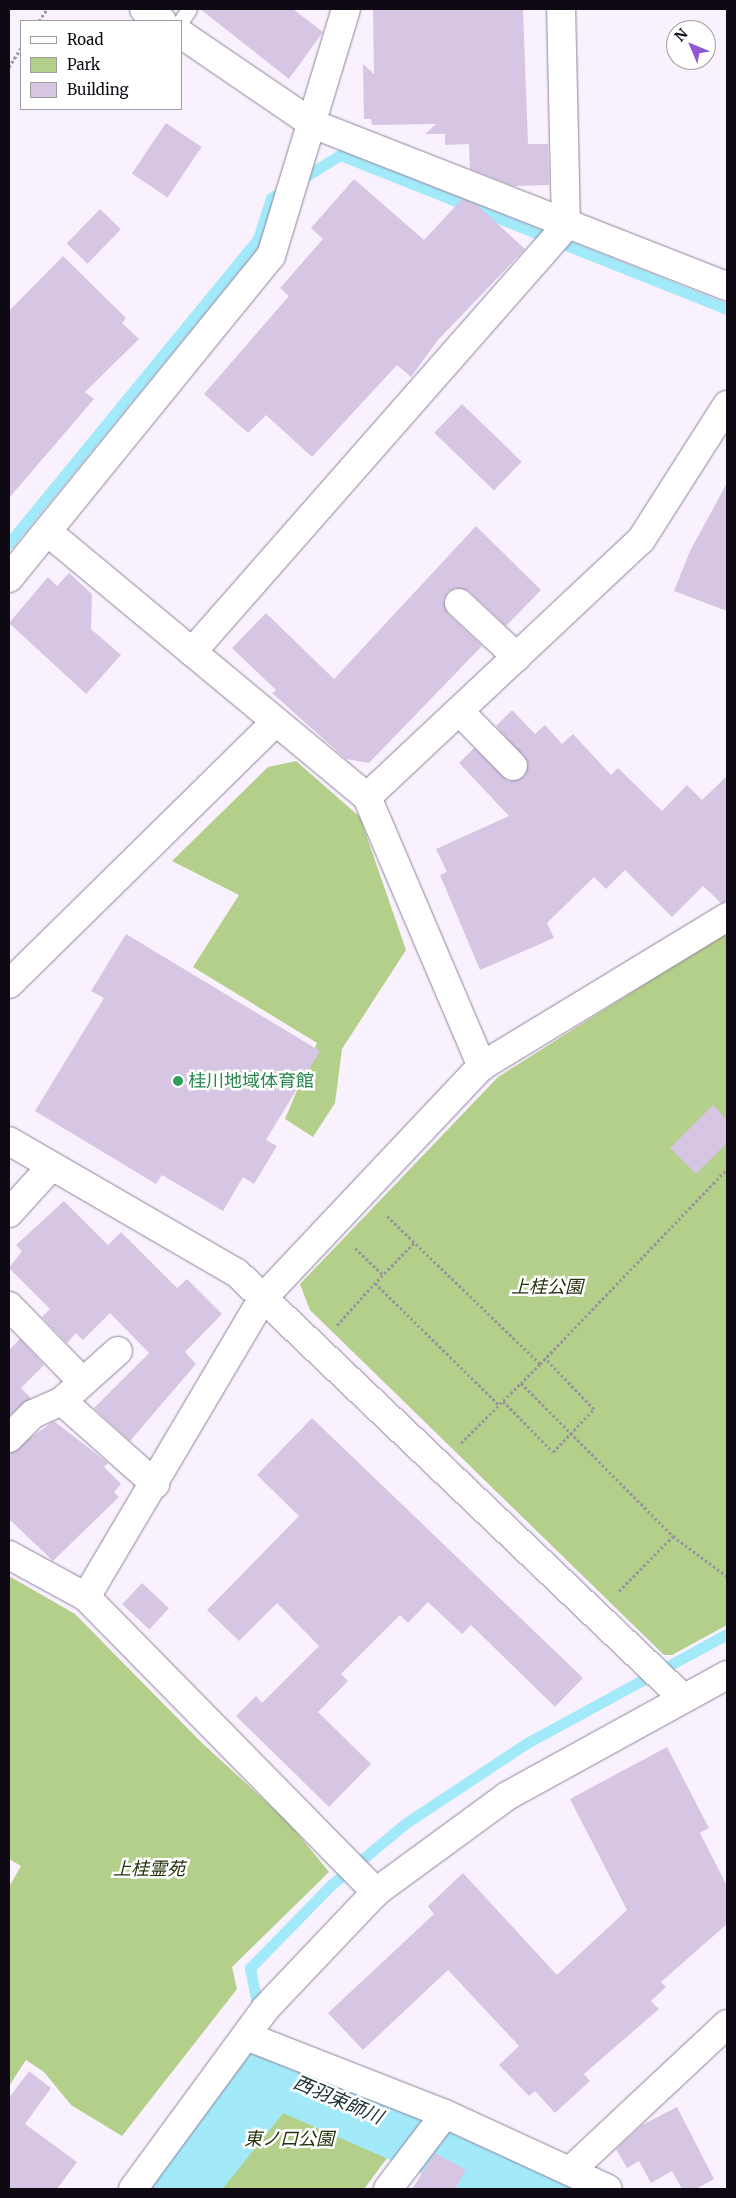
<!DOCTYPE html>
<meta charset="utf-8">
<style>
body{margin:0}
#map{position:relative;width:736px;height:2198px;overflow:hidden;background:#f9f2fe;font-family:Merriweather,"Noto Sans JP",serif}
div>[style]{position:absolute}
.green>*{inset:0;background:#b3cf8a}
.stream>*{height:11px;margin:-5.5px;padding:0 5.5px;transform-origin:5.5px;border-radius:5.5px;background:#a2e9f9}
.river>*{height:65px;margin:-32.5px;padding:0 32.5px;transform-origin:32.5px;border-radius:32.5px;background:#a2e9f9}
.building>*{inset:0;background:#d6c6e3;transform-origin:0 0}
.path>*{height:3px;margin-top:-1.5px;transform-origin:0;background:repeating-linear-gradient(90deg,#9a949f 0 2.5px,transparent 0 5px)}
.roads{filter:drop-shadow(0 0 1px #8f819b) drop-shadow(0 0 1px #8f819b)}
.lane>*{height:15px;margin:-7.5px;padding:0 7.5px;transform-origin:7.5px;border-radius:7.5px;background:#fff}
.street>*{height:28px;margin:-14px;padding:0 14px;transform-origin:14px;border-radius:14px;background:#fff}
.secondary>*{height:28px;margin:-14px;padding:0 14px;transform-origin:14px;border-radius:14px;background:#fff}
.dots>*{width:14px;height:14px;translate:-50% -50%;box-sizing:border-box;border:2px solid #fff;border-radius:50%}
span{translate:-50% -50%;white-space:nowrap;text-align:center;line-height:1.15;-webkit-text-stroke:5px #fff;paint-order:stroke}
.leisure-label{font-size:18px;color:#27864d}
.left{translate:0 -50%;text-align:left}
.park-label{font-size:18px;color:#24310c;font-style:italic}
.water-label{font-size:19px;color:#182f34;font-style:italic}
.frame{position:absolute;inset:0;border:10px solid #0e0912;pointer-events:none}
.legend{position:absolute;left:20px;top:20px;width:162px;height:90px;box-sizing:border-box;background:#fff;border:1px solid #9f9da0;margin:0;padding:6px 9px;list-style:none;font-size:15px;color:#0e0912}
.legend li{display:flex;align-items:center;gap:10px;height:25px}
.legend b{width:25px;border:1px solid #9f9da0}
.north{position:absolute;left:666px;top:20px;width:50px;height:50px;box-sizing:border-box;background:#fff;border:1px solid #9f9da0;border-radius:50%;rotate:315deg;font-size:14px;font-weight:700;line-height:20px;text-align:center;color:#0e0912}
.north::after{content:'';display:block;margin:auto;width:18px;height:22px;background:#8d57cf;clip-path:polygon(50% 0,100% 100%,50% 72%,0 100%)}
</style>
<div id="map">
<div class="green">
<div style="clip-path:polygon(296px 761px,360px 817px,406px 950px,342px 1049px,335px 1103px,313px 1137px,285px 1119px,317px 1043px,193px 967px,239px 895px,172px 861px,268px 767px)"></div>
<div style="clip-path:polygon(727px 932px,727px 1625px,672px 1655px,664px 1655px,310px 1310px,300px 1284px,498px 1077px)"></div>
<div style="clip-path:polygon(9px 1576px,75px 1614px,200px 1741px,289px 1823px,329px 1872px,232px 1967px,237px 1989px,122px 2136px,71px 2105px,44px 2072px,26px 2060px,9px 2086px,9px 1887px,21px 1866px,9px 1859px)"></div>
<div style="clip-path:polygon(284px 2082px,398px 2133px,399px 2142px,364px 2189px,186px 2189px,264px 2085px)"></div>
</div>
<div class="stream">
<div style="left:9px;top:543px;width:393px;rotate:-50.7deg"></div>
<div style="left:258px;top:239px;width:43px;rotate:-72.4deg"></div>
<div style="left:271px;top:198px;width:81px;rotate:-31.9deg"></div>
<div style="left:340px;top:155px;width:417px;rotate:21.7deg"></div>
<div style="left:259px;top:2013px;width:46px;rotate:-101.3deg"></div>
<div style="left:250px;top:1968px;width:116px;rotate:-45.7deg"></div>
<div style="left:331px;top:1885px;width:97px;rotate:-39.6deg"></div>
<div style="left:406px;top:1823px;width:145px;rotate:-33.5deg"></div>
<div style="left:527px;top:1743px;width:228px;rotate:-28.6deg"></div>
<div style="left:267px;top:2045px;width:29px;rotate:78deg"></div>
</div>
<div class="river">
<div style="left:180px;top:2189px;width:149px;rotate:-51.3deg"></div>
<div style="left:273px;top:2073px;width:289px;rotate:23.6deg"></div>
</div>
<div class="building">
<div style="clip-path:polygon(200px 9px,293px 9px,323px 32px,289px 79px)"></div>
<div style="clip-path:polygon(373px 9px,523px 9px,528px 144px,548px 144px,549px 185px,514px 186px,470px 169px,469px 144px,445px 145px,445px 134px,425px 134px,436px 124px,372px 125px,371px 119px,364px 119px,363px 64px,374px 74px)"></div>
<div style="left:166px;top:123px;width:43px;height:61px;rotate:34deg"></div>
<div style="clip-path:polygon(354px 179px,424px 240px,462px 199px,477px 205px,525px 249px,438px 340px,411px 377px,397px 365px,312px 457px,266px 415px,248px 433px,204px 394px,289px 296px,280px 288px,323px 239px,311px 228px)"></div>
<div style="left:100px;top:209px;width:29px;height:48px;rotate:44deg"></div>
<div style="clip-path:polygon(63px 256px,126px 318px,122px 323px,139px 339px,85px 392px,94px 399px,9px 498px,9px 311px)"></div>
<div style="left:462px;top:404px;width:83px;height:40px;rotate:44deg"></div>
<div style="clip-path:polygon(727px 483px,727px 611px,674px 591px,690px 551px)"></div>
<div style="clip-path:polygon(476px 526px,541px 590px,506px 626px,469px 591px,455px 588px,448px 592px,444px 600px,448px 614px,482px 646px,369px 763px,346px 759px,272px 693px,276px 690px,232px 648px,266px 613px,334px 679px)"></div>
<div style="clip-path:polygon(69px 573px,92px 594px,91px 629px,121px 655px,86px 694px,9px 623px,48px 577px,57px 586px)"></div>
<div style="clip-path:polygon(512px 710px,535px 734px,545px 725px,562px 744px,573px 734px,611px 775px,618px 768px,662px 811px,687px 785px,702px 800px,727px 776px,727px 901px,721px 903px,703px 886px,672px 917px,625px 870px,606px 889px,594px 877px,547px 923px,554px 938px,480px 970px,440px 875px,447px 872px,436px 849px,509px 816px,459px 763px,474px 748px,508px 781px,524px 777px,528px 762px,496px 726px)"></div>
<div style="clip-path:polygon(126px 934px,320px 1051px,266px 1140px,277px 1146px,254px 1184px,243px 1177px,223px 1211px,162px 1175px,156px 1184px,35px 1111px,104px 998px,91px 991px)"></div>
<div style="clip-path:polygon(713px 1105px,727px 1120px,727px 1143px,696px 1174px,670px 1148px)"></div>
<div style="clip-path:polygon(64px 1201px,108px 1245px,121px 1232px,177px 1288px,187px 1279px,222px 1314px,185px 1352px,196px 1364px,130px 1441px,94px 1408px,149px 1353px,110px 1313px,83px 1340px,76px 1333px,67px 1343px,42px 1317px,50px 1309px,9px 1268px,22px 1251px,16px 1245px)"></div>
<div style="clip-path:polygon(20px 1339px,44px 1365px,21px 1388px,31px 1398px,9px 1416px,9px 1350px)"></div>
<div style="clip-path:polygon(312px 1418px,583px 1678px,555px 1707px,471px 1625px,462px 1634px,428px 1602px,408px 1623px,400px 1615px,341px 1674px,348px 1681px,318px 1712px,371px 1764px,329px 1807px,236px 1716px,256px 1696px,262px 1703px,319px 1646px,277px 1603px,239px 1641px,207px 1610px,299px 1516px,257px 1475px)"></div>
<div style="clip-path:polygon(54px 1421px,108px 1463px,104px 1467px,121px 1484px,114px 1492px,119px 1497px,53px 1561px,9px 1519px,9px 1453px)"></div>
<div style="left:142px;top:1583px;width:37px;height:29px;rotate:43deg"></div>
<div style="clip-path:polygon(667px 1747px,709px 1828px,700px 1833px,727px 1886px,727px 1924px,661px 1982px,666px 1987px,651px 2001px,659px 2009px,584px 2074px,590px 2081px,555px 2113px,535px 2091px,529px 2096px,499px 2065px,519px 2046px,448px 1970px,363px 2050px,328px 2013px,434px 1914px,428px 1906px,463px 1873px,557px 1975px,627px 1910px,570px 1799px)"></div>
<div style="clip-path:polygon(29px 2071px,51px 2088px,25px 2124px,77px 2162px,57px 2189px,9px 2189px,9px 2098px)"></div>
<div style="clip-path:polygon(677px 2107px,714px 2179px,696px 2189px,682px 2189px,672px 2171px,651px 2183px,639px 2161px,627px 2168px,616px 2149px,642px 2125px)"></div>
<div style="clip-path:polygon(435px 2153px,466px 2170px,455px 2189px,412px 2189px)"></div>
</div>
<div class="path">
<div style="left:39px;top:21px;width:14px;rotate:-56deg"></div>
<div style="left:9px;top:67px;width:22px;rotate:-58deg"></div>
<div style="left:387px;top:1216px;width:213px;rotate:44deg"></div>
<div style="left:540px;top:1364px;width:27px;rotate:135deg"></div>
<div style="left:414px;top:1243px;width:56px;rotate:134.3deg"></div>
<div style="left:375px;top:1283px;width:174px;rotate:44.5deg"></div>
<div style="left:355px;top:1248px;width:39px;rotate:44deg"></div>
<div style="left:337px;top:1325px;width:57px;rotate:-47.9deg"></div>
<div style="left:540px;top:1364px;width:270px;rotate:-46.2deg"></div>
<div style="left:503px;top:1401px;width:71px;rotate:45.6deg"></div>
<div style="left:553px;top:1452px;width:59px;rotate:-46.4deg"></div>
<div style="left:594px;top:1409px;width:71px;rotate:-133.9deg"></div>
<div style="left:461px;top:1443px;width:85px;rotate:-45deg"></div>
<div style="left:521px;top:1383px;width:216px;rotate:45.2deg"></div>
<div style="left:619px;top:1591px;width:77px;rotate:-45.5deg"></div>
<div style="left:673px;top:1536px;width:67px;rotate:36.5deg"></div>
</div>
<div class="roads">
<div class="lane">
<div style="left:181px;top:21px;width:14px;rotate:-56deg"></div>
</div>
<div class="street">
<div style="left:144px;top:9px;width:22px;rotate:34deg"></div>
<div style="left:181px;top:34px;width:160px;rotate:34.3deg"></div>
<div style="left:313px;top:124px;width:445px;rotate:21.4deg"></div>
<div style="left:49px;top:533px;width:413px;rotate:39.7deg"></div>
<div style="left:367px;top:797px;width:293px;rotate:66.9deg"></div>
<div style="left:9px;top:578px;width:415px;rotate:-50.9deg"></div>
<div style="left:271px;top:256px;width:258px;rotate:-73.1deg"></div>
<div style="left:459px;top:603px;width:79px;rotate:43deg"></div>
<div style="left:192px;top:652px;width:567px;rotate:-48.72deg"></div>
<div style="left:566px;top:226px;width:217px;rotate:-91.3deg"></div>
<div style="left:459px;top:711px;width:77px;rotate:45.5deg"></div>
<div style="left:367px;top:797px;width:376px;rotate:-43.2deg"></div>
<div style="left:641px;top:540px;width:160px;rotate:-57.5deg"></div>
<div style="left:9px;top:984px;width:374px;rotate:-44.5deg"></div>
<div style="left:9px;top:1141px;width:263px;rotate:30.1deg"></div>
<div style="left:237px;top:1273px;width:616px;rotate:43.62deg"></div>
<div style="left:9px;top:1213px;width:61px;rotate:-47.7deg"></div>
<div style="left:9px;top:1306px;width:106px;rotate:45.8deg"></div>
<div style="left:62px;top:1401px;width:125px;rotate:41.7deg"></div>
<div style="left:9px;top:1438px;width:34px;rotate:-45deg"></div>
<div style="left:33px;top:1414px;width:32px;rotate:-24deg"></div>
<div style="left:62px;top:1401px;width:75px;rotate:-41.8deg"></div>
<div style="left:9px;top:1555px;width:88px;rotate:28.6deg"></div>
<div style="left:86px;top:1597px;width:414px;rotate:45.5deg"></div>
<div style="left:86px;top:1597px;width:347px;rotate:-59.4deg"></div>
<div style="left:263px;top:1298px;width:319px;rotate:-46.7deg"></div>
<div style="left:482px;top:1066px;width:287px;rotate:-31.3deg"></div>
<div style="left:570px;top:2171px;width:215px;rotate:-43.1deg"></div>
<div style="left:388px;top:2189px;width:94px;rotate:-52.8deg"></div>
</div>
<div class="secondary">
<div style="left:246px;top:2036px;width:214px;rotate:21.4deg"></div>
<div style="left:445px;top:2114px;width:179px;rotate:24.7deg"></div>
<div style="left:133px;top:2189px;width:223px;rotate:-53.7deg"></div>
<div style="left:265px;top:2009px;width:161px;rotate:-46.5deg"></div>
<div style="left:376px;top:1892px;width:162px;rotate:-36.2deg"></div>
<div style="left:507px;top:1796px;width:251px;rotate:-28.8deg"></div>
</div>
</div>
<div class="dots">
<div style="left:178px;top:1081px;background:#2e9e5b"></div>
</div>
<div class="leisure-label">
<span class="left" style="left:188px;top:1081px">桂川地域体育館</span>
</div>
<div class="park-label">
<span style="left:547px;top:1287px">上桂公園</span>
<span style="left:149px;top:1869px">上桂霊苑</span>
<span style="left:289px;top:2139px">東ノ口公園</span>
</div>
<div class="water-label">
<span style="left:338px;top:2100px;rotate:23deg">西羽束師川</span>
</div>
<div class="frame"></div>
<ul class="legend">
<li><b style="height:6px;background:#fff"></b>Road</li>
<li><b style="height:14px;background:#b3cf8a"></b>Park</li>
<li><b style="height:14px;background:#d6c6e3"></b>Building</li>
</ul>
<div class="north">N</div>
</div>
